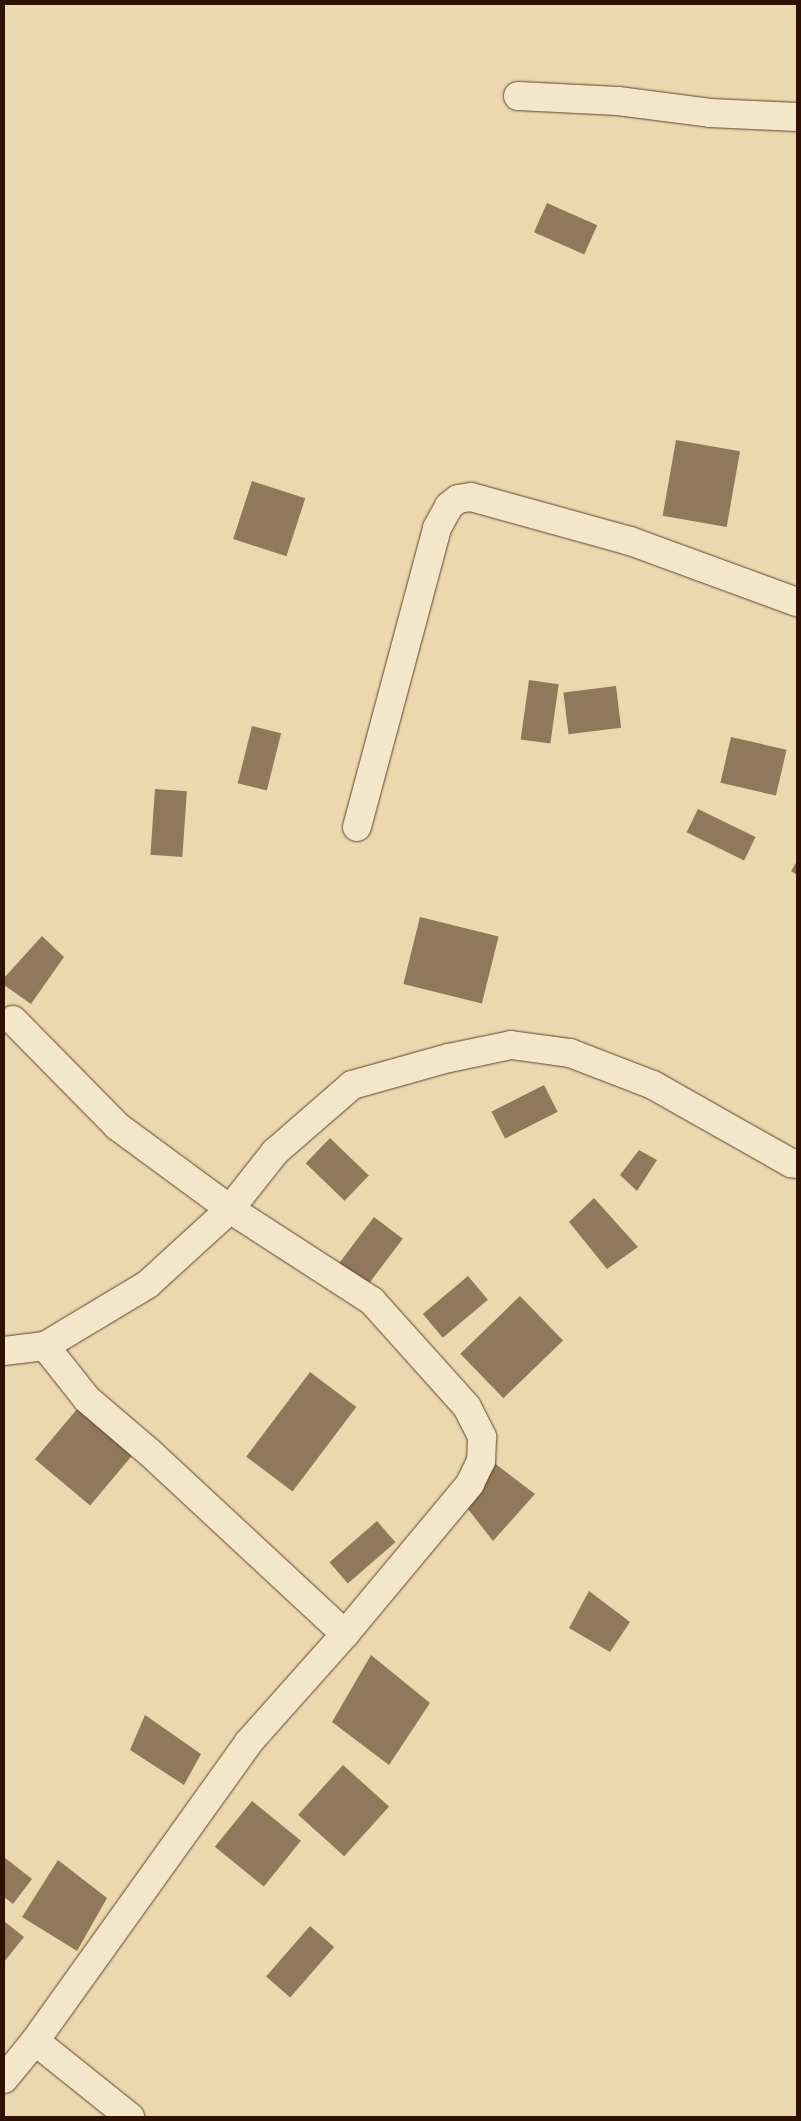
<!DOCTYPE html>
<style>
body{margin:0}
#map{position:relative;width:801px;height:2121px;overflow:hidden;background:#ecd8af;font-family:"IM FELL DW Pica",serif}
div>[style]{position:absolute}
.building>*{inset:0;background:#91785b;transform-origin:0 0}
.roads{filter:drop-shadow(0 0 1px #5e432c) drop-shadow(0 0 1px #5e432c)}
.minor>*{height:28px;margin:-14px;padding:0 14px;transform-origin:14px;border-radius:14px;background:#f3e6cb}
span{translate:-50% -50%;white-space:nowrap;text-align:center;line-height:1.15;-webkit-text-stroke:5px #f3e6cb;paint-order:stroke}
.frame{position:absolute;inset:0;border:5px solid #2e1100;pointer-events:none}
</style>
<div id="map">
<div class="building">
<div style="left:547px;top:203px;width:55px;height:32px;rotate:24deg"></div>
<div style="left:676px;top:440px;width:65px;height:77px;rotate:10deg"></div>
<div style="left:252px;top:481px;width:56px;height:61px;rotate:18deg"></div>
<div style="left:529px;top:680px;width:30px;height:60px;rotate:8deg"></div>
<div style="left:616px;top:686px;width:42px;height:53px;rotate:83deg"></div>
<div style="left:252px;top:726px;width:30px;height:59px;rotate:14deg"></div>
<div style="left:731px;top:737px;width:57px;height:47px;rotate:13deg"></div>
<div style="left:155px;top:789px;width:32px;height:66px;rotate:4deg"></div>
<div style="left:698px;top:809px;width:64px;height:26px;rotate:26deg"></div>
<div style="clip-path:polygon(797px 861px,797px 875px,791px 871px)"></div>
<div style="left:420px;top:917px;width:81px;height:69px;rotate:14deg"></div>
<div style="clip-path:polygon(42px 936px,64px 957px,31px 1004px,4px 985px,4px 978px)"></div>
<div style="left:544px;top:1085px;width:30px;height:59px;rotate:63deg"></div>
<div style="left:330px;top:1138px;width:54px;height:35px;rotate:44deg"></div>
<div style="clip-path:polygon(639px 1150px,657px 1160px,637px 1191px,620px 1175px)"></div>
<div style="clip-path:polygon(594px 1198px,638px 1247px,607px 1269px,569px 1222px)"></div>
<div style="left:374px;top:1217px;width:36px;height:62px;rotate:37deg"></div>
<div style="left:468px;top:1276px;width:31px;height:59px;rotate:50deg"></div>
<div style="left:520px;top:1296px;width:62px;height:83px;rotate:46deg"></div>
<div style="left:310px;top:1372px;width:58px;height:106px;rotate:37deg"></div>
<div style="left:78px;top:1408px;width:72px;height:67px;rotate:40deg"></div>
<div style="clip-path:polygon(493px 1462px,535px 1494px,493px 1541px,464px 1504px)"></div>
<div style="left:377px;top:1521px;width:28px;height:63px;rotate:49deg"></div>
<div style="clip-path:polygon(589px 1591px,630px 1622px,610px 1652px,569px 1628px)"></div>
<div style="clip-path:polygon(371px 1655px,430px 1703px,389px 1765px,332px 1722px)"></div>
<div style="clip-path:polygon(145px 1715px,201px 1754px,184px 1785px,130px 1750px)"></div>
<div style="left:343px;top:1765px;width:62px;height:67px;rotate:42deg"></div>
<div style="left:252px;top:1801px;width:63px;height:59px;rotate:39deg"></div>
<div style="clip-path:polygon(4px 1857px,32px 1879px,13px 1904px,4px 1897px)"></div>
<div style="clip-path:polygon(58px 1860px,107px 1898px,77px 1951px,22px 1917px)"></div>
<div style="clip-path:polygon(4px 1921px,24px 1937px,4px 1962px)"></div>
<div style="left:310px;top:1926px;width:32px;height:67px;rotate:41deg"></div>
</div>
<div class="roads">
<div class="minor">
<div style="left:518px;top:96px;width:100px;rotate:2.9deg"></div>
<div style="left:618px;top:101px;width:93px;rotate:7.4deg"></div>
<div style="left:710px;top:113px;width:87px;rotate:2.6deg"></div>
<div style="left:357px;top:827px;width:310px;rotate:-75deg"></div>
<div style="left:437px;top:528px;width:25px;rotate:-61deg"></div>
<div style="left:449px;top:506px;width:11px;rotate:-38deg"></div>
<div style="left:458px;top:499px;width:13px;rotate:-9deg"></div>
<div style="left:471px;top:497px;width:165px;rotate:15.5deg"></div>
<div style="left:630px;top:541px;width:178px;rotate:20.1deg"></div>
<div style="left:13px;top:1020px;width:148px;rotate:45.5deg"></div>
<div style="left:117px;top:1126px;width:140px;rotate:36.3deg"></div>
<div style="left:230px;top:1209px;width:169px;rotate:32.9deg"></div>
<div style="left:372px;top:1301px;width:142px;rotate:48.1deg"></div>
<div style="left:467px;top:1407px;width:34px;rotate:63deg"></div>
<div style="left:482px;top:1437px;width:24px;rotate:92deg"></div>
<div style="left:481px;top:1461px;width:25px;rotate:116deg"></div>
<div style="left:470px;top:1484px;width:195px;rotate:129.8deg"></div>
<div style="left:4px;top:1351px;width:41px;rotate:-7deg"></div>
<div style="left:45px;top:1346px;width:120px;rotate:-31deg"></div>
<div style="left:148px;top:1284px;width:111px;rotate:-42.4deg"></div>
<div style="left:230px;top:1209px;width:73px;rotate:-51.7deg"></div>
<div style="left:275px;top:1152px;width:102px;rotate:-41deg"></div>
<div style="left:352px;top:1085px;width:101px;rotate:-15.6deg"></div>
<div style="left:449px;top:1058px;width:63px;rotate:-11.8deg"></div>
<div style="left:511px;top:1045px;width:60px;rotate:7.7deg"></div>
<div style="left:570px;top:1053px;width:89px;rotate:21.1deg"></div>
<div style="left:653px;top:1085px;width:159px;rotate:29.5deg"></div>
<div style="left:791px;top:1163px;width:6px;rotate:9deg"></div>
<div style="left:35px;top:2041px;width:122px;rotate:38.7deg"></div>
<div style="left:4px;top:2079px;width:49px;rotate:-50.8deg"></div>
<div style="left:35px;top:2041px;width:366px;rotate:-54.4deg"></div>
<div style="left:248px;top:1743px;width:146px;rotate:-48.3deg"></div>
<div style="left:345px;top:1634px;width:267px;rotate:-137.1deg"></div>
<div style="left:149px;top:1452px;width:82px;rotate:-139.5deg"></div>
<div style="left:87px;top:1399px;width:68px;rotate:-128.4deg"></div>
</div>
</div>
<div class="frame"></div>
</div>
